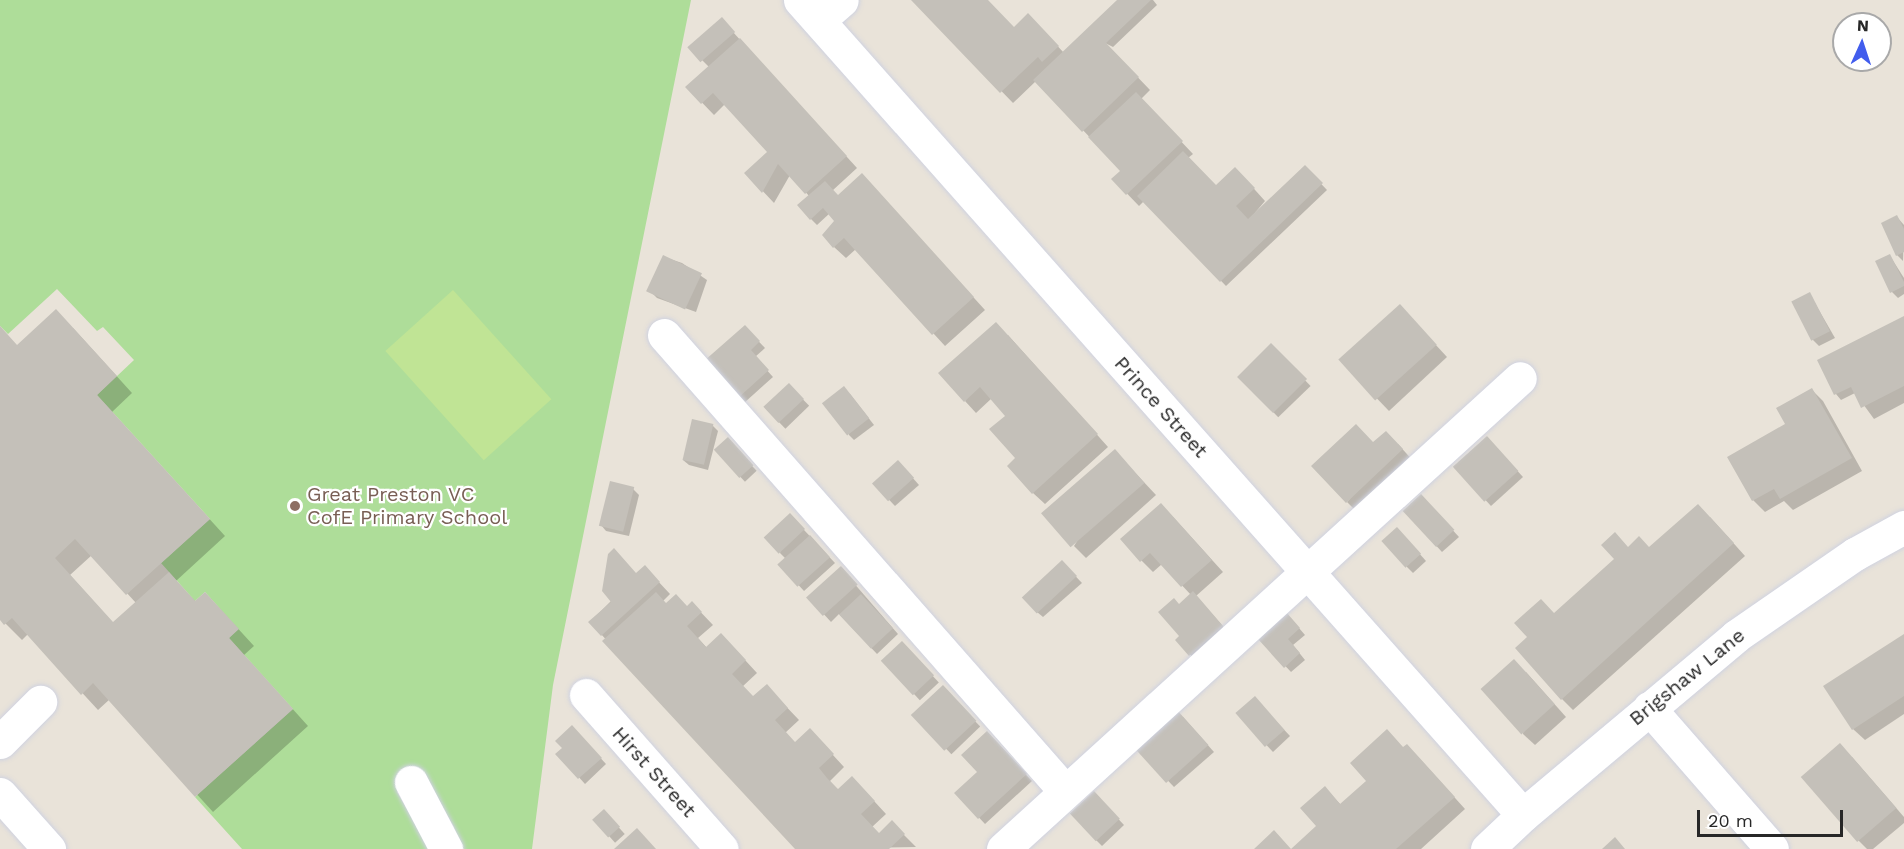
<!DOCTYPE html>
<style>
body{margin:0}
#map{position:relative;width:1904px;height:849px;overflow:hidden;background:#e9e3d9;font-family:"Work Sans",sans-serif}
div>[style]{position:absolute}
.green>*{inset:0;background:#aedd99}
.pitch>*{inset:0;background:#c0e495;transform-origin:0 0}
.shadow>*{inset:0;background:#0003;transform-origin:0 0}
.building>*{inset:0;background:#c4c0b9;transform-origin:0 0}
.roads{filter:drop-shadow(0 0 2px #cfd2e0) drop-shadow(0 0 2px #cfd2e0)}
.minor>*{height:33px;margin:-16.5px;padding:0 16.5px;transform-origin:16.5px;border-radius:16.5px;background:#fff}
.dots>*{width:16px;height:16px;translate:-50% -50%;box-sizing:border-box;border:3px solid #fff;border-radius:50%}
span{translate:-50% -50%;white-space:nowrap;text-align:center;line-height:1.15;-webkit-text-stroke:4.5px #fff;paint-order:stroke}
.street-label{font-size:20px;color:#272727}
.education-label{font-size:20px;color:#785e54}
.left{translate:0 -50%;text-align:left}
.north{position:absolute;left:1832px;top:12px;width:60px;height:60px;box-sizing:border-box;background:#fff;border:2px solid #a9a9a9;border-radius:50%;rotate:3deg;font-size:16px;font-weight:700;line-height:24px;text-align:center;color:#272727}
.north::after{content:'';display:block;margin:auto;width:21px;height:27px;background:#425ded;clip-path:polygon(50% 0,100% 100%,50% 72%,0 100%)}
.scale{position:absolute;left:1697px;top:810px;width:146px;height:27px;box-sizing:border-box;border:3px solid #272727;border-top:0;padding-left:8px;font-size:18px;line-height:21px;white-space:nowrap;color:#272727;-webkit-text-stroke:4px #fff;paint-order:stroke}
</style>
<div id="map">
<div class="green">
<div style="clip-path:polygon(0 0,691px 0,553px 685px,532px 849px,461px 849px,454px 827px,423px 773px,397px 792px,430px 849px,242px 849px,195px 797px,293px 709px,229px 638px,238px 629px,205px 592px,195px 601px,161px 563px,210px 519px,97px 395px,134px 360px,103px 327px,97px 331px,57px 289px,8px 334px,0 326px)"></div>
</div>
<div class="pitch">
<div style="left:453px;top:290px;width:147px;height:91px;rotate:48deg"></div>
</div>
<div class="shadow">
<div style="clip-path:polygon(913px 0,985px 0,1014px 29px,1040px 27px,1064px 53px,1119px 0,1153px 0,1157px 5px,1113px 47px,1105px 43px,1150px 90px,1141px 99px,1193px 154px,1188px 158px,1216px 187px,1247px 181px,1265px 201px,1248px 221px,1305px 167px,1327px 190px,1226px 286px,1144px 201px,1139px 206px,1113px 179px,1122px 171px,1036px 81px,1013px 103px)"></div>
<div style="clip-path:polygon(722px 20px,857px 168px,832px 191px,838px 196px,885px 200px,985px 310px,945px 346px,856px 249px,846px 258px,834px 247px,837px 222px,830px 213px,817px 225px,811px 219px,810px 197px,790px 175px,774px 203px,746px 173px,769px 152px,725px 104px,714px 115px,687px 87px,709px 67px,690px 48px)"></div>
<div style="clip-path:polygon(1897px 217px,1904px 225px,1903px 261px,1897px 255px)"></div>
<div style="clip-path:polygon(1890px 256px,1904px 278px,1904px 294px,1898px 298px,1892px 292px)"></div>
<div style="clip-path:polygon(664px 257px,682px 263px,707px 280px,696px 312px,657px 298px,651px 292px)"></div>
<div style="clip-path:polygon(1809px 293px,1835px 338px,1819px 346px,1813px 340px)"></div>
<div style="clip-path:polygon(1904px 317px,1904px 403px,1874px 419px,1855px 393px,1841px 400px,1836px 394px,1819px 361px)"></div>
<div style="clip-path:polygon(1411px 318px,1447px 357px,1389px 411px,1341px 361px)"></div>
<div style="clip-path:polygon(745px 327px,765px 348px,755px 357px,773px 377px,744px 403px,739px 397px)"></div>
<div style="clip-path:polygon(evenodd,0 328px,18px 347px,73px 328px,132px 393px,112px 412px,225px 536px,176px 581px,196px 602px,221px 610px,254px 646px,244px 655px,308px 726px,213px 812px,110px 699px,98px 710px,28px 634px,22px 640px,0 618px,0 328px,92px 555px,136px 603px,114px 624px,70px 575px,92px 555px)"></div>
<div style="clip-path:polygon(1008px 335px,1108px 447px,1045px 504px,1033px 493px,1017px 458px,1008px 416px,992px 398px,976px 413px,965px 401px)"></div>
<div style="left:1271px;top:345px;width:57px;height:45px;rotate:46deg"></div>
<div style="left:789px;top:385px;width:29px;height:33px;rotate:46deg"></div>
<div style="clip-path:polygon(1812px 390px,1823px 401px,1862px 471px,1793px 510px,1784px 501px,1765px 512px,1753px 500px,1787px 425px)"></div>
<div style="clip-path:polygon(850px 394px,874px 425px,854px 440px,849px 435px)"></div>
<div style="clip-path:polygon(712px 425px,718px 431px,708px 470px,689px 465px,683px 460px)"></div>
<div style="left:728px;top:440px;width:42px;height:16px;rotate:47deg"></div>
<div style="clip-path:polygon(1398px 444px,1414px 462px,1358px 513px,1347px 502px)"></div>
<div style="clip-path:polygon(1493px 444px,1523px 477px,1491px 506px,1455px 467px)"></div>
<div style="clip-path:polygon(1126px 463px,1156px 495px,1086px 558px,1074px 546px)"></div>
<div style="clip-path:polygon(904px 468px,919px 485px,895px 506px,874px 484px)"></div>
<div style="clip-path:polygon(633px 489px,639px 495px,629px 536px,606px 531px,601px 525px)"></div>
<div style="clip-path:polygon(1427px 502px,1459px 537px,1442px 552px,1404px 511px)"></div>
<div style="clip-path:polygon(790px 515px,835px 563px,804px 591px,780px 565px,786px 559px,780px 553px)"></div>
<div style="clip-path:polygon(1173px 517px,1223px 572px,1196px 596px,1228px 632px,1196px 661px,1177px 640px,1181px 636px,1179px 606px,1191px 595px,1162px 564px,1153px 572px,1141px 560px)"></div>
<div style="clip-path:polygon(1710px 517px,1745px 556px,1573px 710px,1562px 699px,1554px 615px,1628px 548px,1650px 548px)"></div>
<div style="clip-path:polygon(1403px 535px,1426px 561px,1413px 573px,1407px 567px)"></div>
<div style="clip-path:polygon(1062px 562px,1082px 583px,1043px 617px,1037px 612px)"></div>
<div style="clip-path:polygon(846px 574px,898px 634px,877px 654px,839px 614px,831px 622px,809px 598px)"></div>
<div style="clip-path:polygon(637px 575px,656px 579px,670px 594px,663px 601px,666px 604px,687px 607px,692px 603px,713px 625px,698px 638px,707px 648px,733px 647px,757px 673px,742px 687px,753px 698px,778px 698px,799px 720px,785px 733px,796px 744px,821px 742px,844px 767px,830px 781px,838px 790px,863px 789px,886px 814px,872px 827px,879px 834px,892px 823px,916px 847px,797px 849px,590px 622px)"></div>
<div style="clip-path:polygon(1293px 621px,1305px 635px,1293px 645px,1305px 660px,1291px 672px,1260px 639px)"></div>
<div style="clip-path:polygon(1904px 635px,1904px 714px,1865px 740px,1853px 729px)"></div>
<div style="left:902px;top:643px;width:54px;height:26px;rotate:47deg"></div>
<div style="clip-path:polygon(1526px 672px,1566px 717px,1535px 745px,1523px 734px)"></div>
<div style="left:942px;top:687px;width:55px;height:40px;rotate:46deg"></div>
<div style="clip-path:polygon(1260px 704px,1290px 736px,1273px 752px,1237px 713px)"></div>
<div style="clip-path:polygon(1183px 717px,1214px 752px,1174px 787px,1137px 748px)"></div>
<div style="clip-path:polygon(572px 727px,606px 764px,585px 784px,558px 754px,564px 748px)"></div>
<div style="clip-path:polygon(987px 733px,1032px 781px,985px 824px,956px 793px,979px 772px)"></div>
<div style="clip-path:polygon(1404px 749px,1419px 758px,1465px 809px,1421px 849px,1293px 849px,1318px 826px,1325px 788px,1341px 805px)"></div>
<div style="clip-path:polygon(1852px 757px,1904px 817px,1904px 823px,1873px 849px,1867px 849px,1858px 840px,1804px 777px)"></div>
<div style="clip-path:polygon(1094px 793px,1124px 825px,1102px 846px,1096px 840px)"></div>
<div style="left:604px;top:811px;width:31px;height:13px;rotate:48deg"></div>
</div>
<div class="building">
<div style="clip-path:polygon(911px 0,988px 0,1014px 27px,1028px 13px,1059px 46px,1042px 62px,1038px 57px,1000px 93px)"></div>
<div style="clip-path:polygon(1117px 0,1151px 0,1106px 43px,1139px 77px,1082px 132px,1033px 80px)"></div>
<div style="left:722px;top:17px;width:20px;height:46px;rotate:49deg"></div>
<div style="clip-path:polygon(740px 38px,847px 156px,805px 194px,778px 164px,762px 193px,744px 173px,767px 152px,713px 93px,701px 104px,685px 87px)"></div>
<div style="clip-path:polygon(1136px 92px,1183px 141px,1126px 195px,1111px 179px,1120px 171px,1088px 137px)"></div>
<div style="clip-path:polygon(1183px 151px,1216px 185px,1235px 167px,1255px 188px,1236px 206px,1248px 219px,1305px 165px,1323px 183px,1220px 282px,1137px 196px)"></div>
<div style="clip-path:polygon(862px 173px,974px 297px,932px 335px,844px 238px,833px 248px,822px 235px,834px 221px,823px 208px,810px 220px,797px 205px,825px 181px,838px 195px)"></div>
<div style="clip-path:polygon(1897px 215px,1904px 229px,1904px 252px,1896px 256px,1881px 223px)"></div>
<div style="clip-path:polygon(1890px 254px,1904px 282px,1904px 286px,1890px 293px,1875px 261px)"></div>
<div style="left:663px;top:255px;width:43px;height:40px;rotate:25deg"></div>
<div style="left:1810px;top:292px;width:44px;height:21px;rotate:63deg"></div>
<div style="left:1400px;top:304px;width:55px;height:83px;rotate:48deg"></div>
<div style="clip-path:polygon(56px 309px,117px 376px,97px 395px,210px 519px,126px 595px,75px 539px,55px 558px,113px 622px,169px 572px,195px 601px,205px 592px,239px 629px,229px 638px,293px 709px,195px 797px,93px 683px,81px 695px,12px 618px,4px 625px,0 620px,0 326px,17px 345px)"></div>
<div style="clip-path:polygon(1904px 316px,1904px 386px,1861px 408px,1851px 387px,1834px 395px,1817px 360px)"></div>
<div style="clip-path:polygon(996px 322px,1098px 434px,1032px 494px,1007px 466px,1015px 458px,989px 429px,1005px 416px,980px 387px,964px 402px,938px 373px)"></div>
<div style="clip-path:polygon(745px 325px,760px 341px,751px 350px,769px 370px,738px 398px,704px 361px)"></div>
<div style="left:1271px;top:343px;width:51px;height:48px;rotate:45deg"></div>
<div style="left:789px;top:383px;width:22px;height:35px;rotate:47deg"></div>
<div style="left:844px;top:386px;width:41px;height:28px;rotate:52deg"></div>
<div style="clip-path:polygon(1812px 388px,1852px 458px,1780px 499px,1774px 489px,1752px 501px,1727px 457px,1785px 424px,1776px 408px)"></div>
<div style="left:692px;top:419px;width:22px;height:42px;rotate:13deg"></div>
<div style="clip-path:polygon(1356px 424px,1373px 442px,1386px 431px,1403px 449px,1346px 503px,1311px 466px)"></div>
<div style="left:1487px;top:436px;width:47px;height:46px;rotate:48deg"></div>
<div style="left:728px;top:437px;width:38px;height:19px;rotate:48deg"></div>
<div style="left:1115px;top:449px;width:45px;height:98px;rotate:49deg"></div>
<div style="left:898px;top:460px;width:24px;height:35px;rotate:48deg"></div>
<div style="left:610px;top:481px;width:25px;height:46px;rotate:14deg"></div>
<div style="left:1421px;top:494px;width:49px;height:25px;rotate:47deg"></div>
<div style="clip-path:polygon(1161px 503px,1212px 560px,1181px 587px,1150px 553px,1140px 562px,1120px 539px)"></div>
<div style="clip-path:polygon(1698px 504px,1734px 543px,1561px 700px,1515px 648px,1527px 637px,1514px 623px,1541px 599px,1554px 613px,1614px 559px,1601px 545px,1615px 532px,1628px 547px,1639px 536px,1649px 547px)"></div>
<div style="left:790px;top:513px;width:22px;height:36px;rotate:47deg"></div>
<div style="left:1397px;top:527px;width:36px;height:21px;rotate:48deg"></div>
<div style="left:810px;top:535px;width:30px;height:44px;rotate:48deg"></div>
<div style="clip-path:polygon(614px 548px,636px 573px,645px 565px,660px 582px,601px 636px,588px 622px,611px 602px,602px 591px,608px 554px)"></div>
<div style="left:1062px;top:560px;width:22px;height:55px;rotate:47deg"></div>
<div style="left:841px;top:566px;width:25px;height:47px;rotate:48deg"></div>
<div style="clip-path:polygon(1193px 591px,1223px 626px,1189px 656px,1175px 640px,1179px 636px,1158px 612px,1174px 598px,1179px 604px)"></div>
<div style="clip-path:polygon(656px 592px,666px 603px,676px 594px,687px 606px,692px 601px,702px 612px,687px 626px,706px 647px,721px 633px,746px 660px,732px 674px,753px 696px,767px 684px,788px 708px,775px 720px,795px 742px,810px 728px,834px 754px,819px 768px,827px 778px,838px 789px,852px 776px,875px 801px,861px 814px,879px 833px,892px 820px,905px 834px,889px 849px,795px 849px,602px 641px)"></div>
<div style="left:861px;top:594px;width:47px;height:30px;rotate:47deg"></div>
<div style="clip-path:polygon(1287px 613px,1300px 628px,1288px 639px,1300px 653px,1284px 668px,1258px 639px)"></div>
<div style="clip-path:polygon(1904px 634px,1904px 696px,1852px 730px,1823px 686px)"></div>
<div style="left:902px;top:641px;width:47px;height:29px;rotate:47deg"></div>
<div style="left:1514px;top:659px;width:61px;height:45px;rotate:48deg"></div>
<div style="left:943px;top:685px;width:49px;height:44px;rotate:47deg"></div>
<div style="left:1255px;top:696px;width:45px;height:26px;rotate:49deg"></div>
<div style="left:1177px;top:710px;width:47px;height:57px;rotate:48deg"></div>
<div style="clip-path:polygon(572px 725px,602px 758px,578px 779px,555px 754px,562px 748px,555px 741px)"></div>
<div style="clip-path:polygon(1387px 729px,1403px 747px,1407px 744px,1455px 797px,1396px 849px,1254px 849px,1274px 830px,1291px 849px,1316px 826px,1300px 808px,1325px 786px,1340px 804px,1366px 781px,1350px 763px)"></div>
<div style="clip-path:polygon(987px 731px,1027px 774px,978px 819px,954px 793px,977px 772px,961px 755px)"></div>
<div style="left:1840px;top:743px;width:86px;height:52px;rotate:49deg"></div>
<div style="left:1094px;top:791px;width:38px;height:33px;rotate:47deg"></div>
<div style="left:604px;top:809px;width:24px;height:16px;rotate:48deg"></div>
<div style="clip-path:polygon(637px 828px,656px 849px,614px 849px)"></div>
<div style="clip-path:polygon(1615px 837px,1625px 849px,1602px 849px)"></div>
</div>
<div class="roads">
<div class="minor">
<div style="left:800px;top:0;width:1089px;rotate:48.42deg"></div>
<div style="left:819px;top:20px;width:30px;rotate:-41deg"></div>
<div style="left:664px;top:335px;width:607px;rotate:48.67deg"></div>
<div style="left:586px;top:695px;width:205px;rotate:48.6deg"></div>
<div style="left:1649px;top:708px;width:187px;rotate:48.9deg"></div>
<div style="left:0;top:742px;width:57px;rotate:-45deg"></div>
<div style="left:411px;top:782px;width:76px;rotate:62.4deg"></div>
<div style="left:0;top:794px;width:74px;rotate:48.3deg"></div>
<div style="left:1003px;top:849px;width:699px;rotate:-42.33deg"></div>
<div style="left:1487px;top:849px;width:50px;rotate:-43.4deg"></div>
<div style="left:1523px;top:815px;width:278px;rotate:-40deg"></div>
<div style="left:1736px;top:636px;width:145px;rotate:-34.6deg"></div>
<div style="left:1855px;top:554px;width:56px;rotate:-28.9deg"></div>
</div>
</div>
<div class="dots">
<div style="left:295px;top:506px;background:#8d6e63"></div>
</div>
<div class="street-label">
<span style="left:1161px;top:407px;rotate:48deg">Prince Street</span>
<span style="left:1687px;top:677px;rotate:-39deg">Brigshaw Lane</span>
<span style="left:654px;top:772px;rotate:48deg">Hirst Street</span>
</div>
<div class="education-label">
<span class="left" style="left:307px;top:506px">Great Preston VC<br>CofE Primary School</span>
</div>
<div class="north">N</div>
<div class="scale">20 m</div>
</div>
